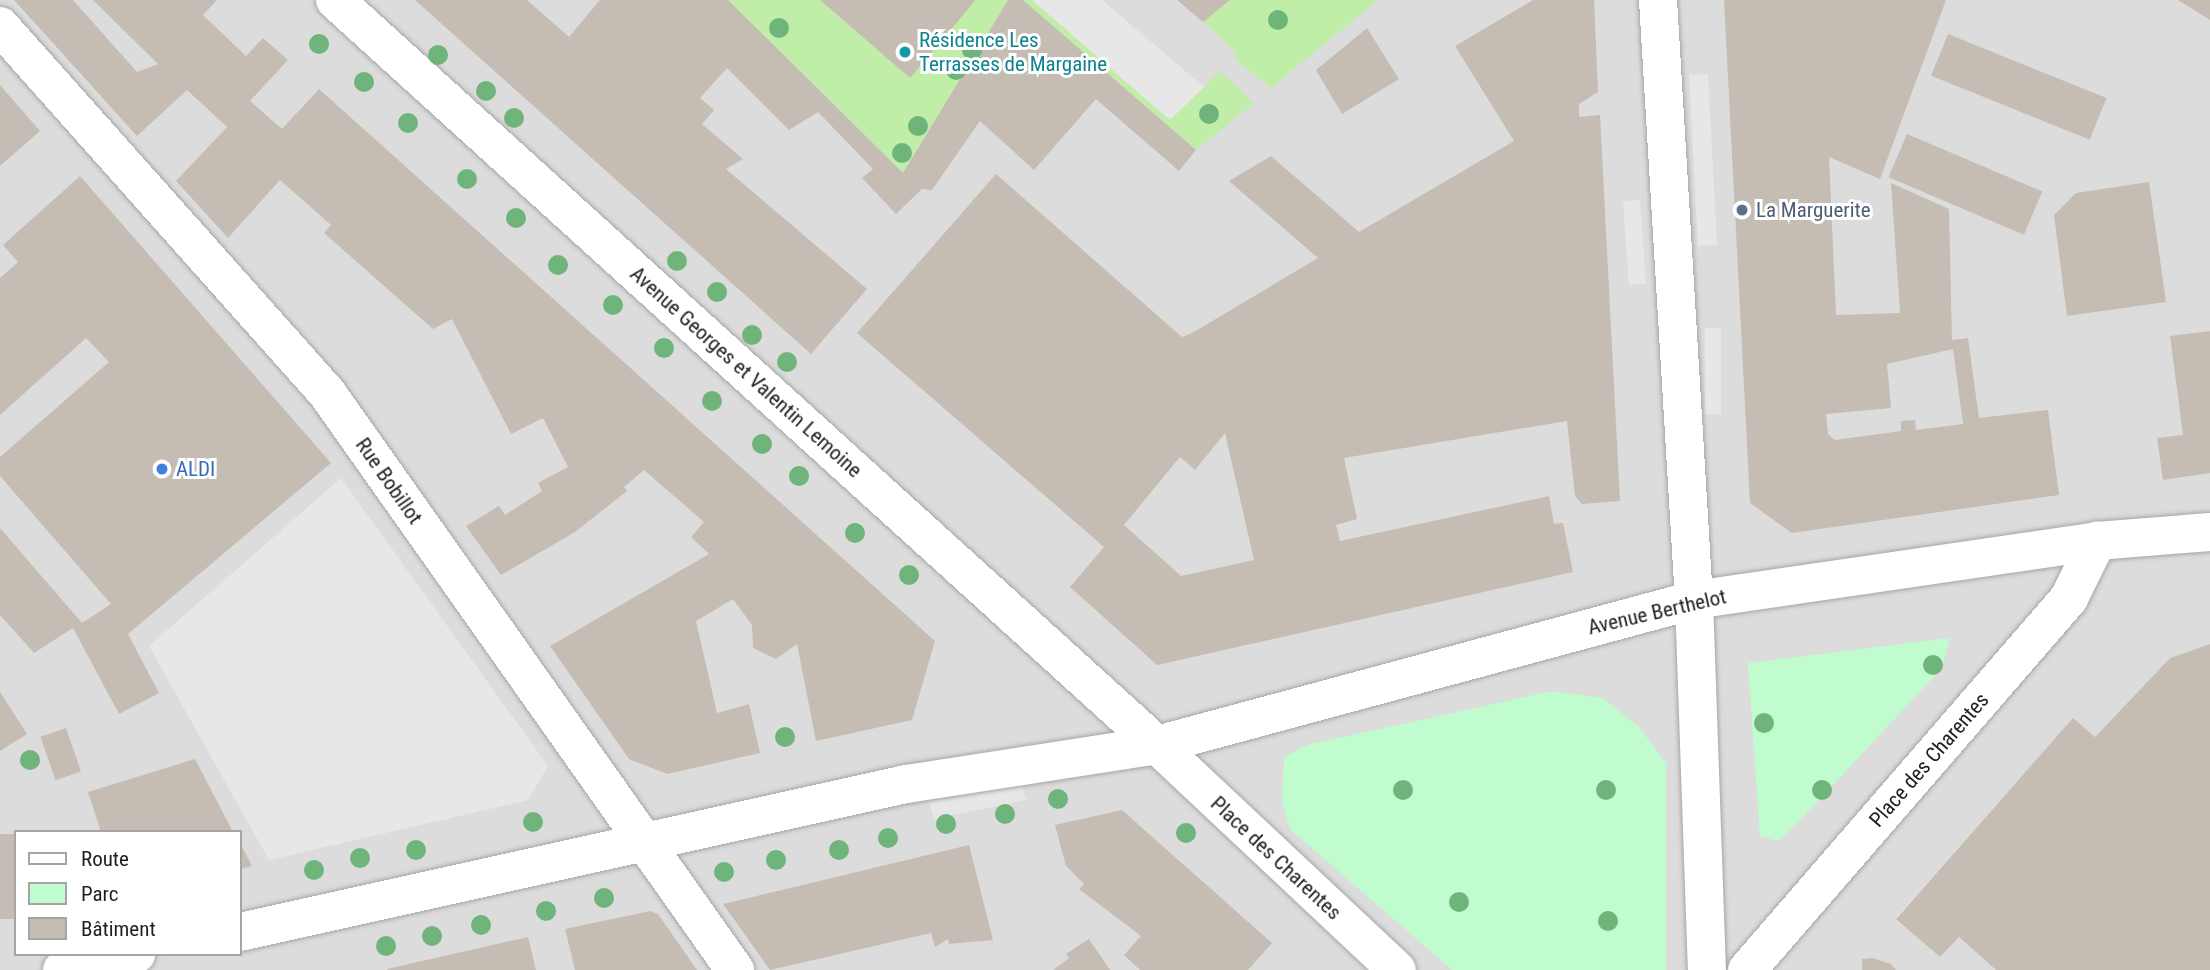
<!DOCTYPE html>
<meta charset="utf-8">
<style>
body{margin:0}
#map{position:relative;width:2210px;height:970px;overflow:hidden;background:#f0eee5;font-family:"Roboto Condensed",sans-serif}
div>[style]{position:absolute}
.residential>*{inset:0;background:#dddcdc}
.grass>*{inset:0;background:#c0eda8}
.park>*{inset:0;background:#c0fccd}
.parking>*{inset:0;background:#e7e7e7;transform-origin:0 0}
.building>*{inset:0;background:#c5bdb4;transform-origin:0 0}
.roads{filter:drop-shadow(0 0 2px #a6a6a6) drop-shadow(0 0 2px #a6a6a6)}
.minor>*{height:38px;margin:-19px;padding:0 19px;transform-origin:19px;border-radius:19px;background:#fff}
.trees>*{width:20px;height:20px;margin:-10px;border-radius:50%;background:#6fb47a}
.dots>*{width:19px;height:19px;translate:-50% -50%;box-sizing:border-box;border:4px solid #fff;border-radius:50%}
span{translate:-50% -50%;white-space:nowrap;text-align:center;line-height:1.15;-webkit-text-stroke:6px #fff;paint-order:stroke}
.culture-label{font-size:21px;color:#0d838f}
.left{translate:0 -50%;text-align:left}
.service-label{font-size:21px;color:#4e5e75}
.street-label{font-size:21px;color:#1f1f1f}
.shop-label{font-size:21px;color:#366cbe}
.legend{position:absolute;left:14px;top:830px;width:228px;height:126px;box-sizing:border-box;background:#fff;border:2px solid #a5a5a5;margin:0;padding:9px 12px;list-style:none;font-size:21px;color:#1f1f1f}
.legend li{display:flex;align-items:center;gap:14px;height:35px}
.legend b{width:35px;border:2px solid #a5a5a5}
</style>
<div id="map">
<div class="residential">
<div style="clip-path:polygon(evenodd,0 0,2210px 0,2210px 644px,2170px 658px,2095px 737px,2073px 719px,1896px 918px,1940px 957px,1959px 937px,1996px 970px,0 970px,0 0,16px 832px,240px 832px,240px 954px,16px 954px,16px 832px)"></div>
</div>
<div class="grass">
<div style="clip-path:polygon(728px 0,820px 0,910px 78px,974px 0,1008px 0,903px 173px)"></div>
<div style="clip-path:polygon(1023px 0,1032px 0,1170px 120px,1220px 71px,1254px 103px,1196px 150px)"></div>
<div style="clip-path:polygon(1230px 0,1378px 0,1271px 88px,1234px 58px,1237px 53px,1203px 22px)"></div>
</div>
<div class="park">
<div style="clip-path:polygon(1950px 638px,1942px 668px,1803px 817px,1778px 841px,1760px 836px,1748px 663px)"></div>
<div style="clip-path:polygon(1552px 691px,1602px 698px,1638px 726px,1666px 763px,1666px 970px,1452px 970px,1290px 829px,1282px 800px,1284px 757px,1307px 745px)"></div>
</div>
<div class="parking">
<div style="clip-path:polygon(1032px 0,1102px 0,1204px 87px,1170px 120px)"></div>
<div style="left:1708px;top:74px;width:171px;height:19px;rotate:87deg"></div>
<div style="left:1640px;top:200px;width:84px;height:17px;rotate:86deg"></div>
<div style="left:1705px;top:328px;width:16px;height:86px"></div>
<div style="clip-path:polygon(341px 478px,548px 766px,528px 800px,269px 860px,149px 646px)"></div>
<div style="clip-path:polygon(1022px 785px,1026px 800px,934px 819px,929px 802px)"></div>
</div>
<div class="building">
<div style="clip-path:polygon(14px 0,73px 0,137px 72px,158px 64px,93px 0,217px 0,203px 15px,246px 56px,263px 38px,288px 60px,250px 101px,282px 129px,319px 89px,935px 641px,912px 720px,816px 741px,797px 644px,776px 659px,753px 648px,752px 625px,733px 599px,696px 621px,717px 713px,749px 704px,760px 753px,667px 774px,629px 759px,550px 646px,709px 554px,691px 537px,704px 522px,644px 470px,624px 487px,627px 491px,575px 532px,501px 575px,466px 526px,499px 506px,505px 515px,542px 491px,538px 483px,568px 467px,543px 418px,511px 434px,452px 319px,433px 329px,324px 233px,331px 225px,280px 180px,228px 238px,176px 181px,227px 127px,187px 90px,137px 136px)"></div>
<div style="clip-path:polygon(415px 0,527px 0,569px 37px,600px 0,728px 0,903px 173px,1008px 0,1023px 0,1196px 150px,1179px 171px,1096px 99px,1034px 170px,980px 121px,932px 190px,922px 189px,896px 214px,862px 178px,873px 169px,818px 112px,789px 130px,727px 68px,700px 98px,714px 110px,702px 124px,743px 159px,726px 169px,867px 289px,811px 354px)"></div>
<div style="clip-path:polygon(820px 0,974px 0,975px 1px,910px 78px)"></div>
<div style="clip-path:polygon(1177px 0,1230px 0,1203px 22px)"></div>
<div style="clip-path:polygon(evenodd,1533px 0,1594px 0,1598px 92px,1579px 104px,1579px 117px,1600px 115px,1620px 501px,1582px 504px,1575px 496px,1567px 421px,1344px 458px,1357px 519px,1336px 525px,1340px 541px,1549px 496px,1554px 524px,1563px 523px,1573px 572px,1157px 665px,1070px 587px,1104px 547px,857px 333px,996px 174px,1182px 337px,1192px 333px,1318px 258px,1229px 181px,1271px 156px,1359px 232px,1514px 141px,1455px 46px,1533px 0,1225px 433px,1254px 560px,1181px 576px,1124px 525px,1180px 457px,1195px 470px,1225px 433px)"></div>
<div style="clip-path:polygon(evenodd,1724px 0,1946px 0,1880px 179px,1829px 157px,1836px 315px,1900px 313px,1891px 183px,1949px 209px,1952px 340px,1968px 338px,1979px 418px,2048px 410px,2059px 495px,1792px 533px,1750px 503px,1724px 0,1953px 349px,1963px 424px,1916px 430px,1915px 420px,1901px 421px,1901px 431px,1835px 440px,1828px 434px,1826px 414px,1891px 408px,1887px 364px,1953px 349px)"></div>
<div style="clip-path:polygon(2178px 0,2210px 0,2210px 20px)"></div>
<div style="clip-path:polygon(1367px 28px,1399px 79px,1342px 114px,1316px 70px)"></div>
<div style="left:1948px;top:34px;width:171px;height:45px;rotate:22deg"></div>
<div style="clip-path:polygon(0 85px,40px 131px,0 166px)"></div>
<div style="left:1907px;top:134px;width:147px;height:47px;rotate:23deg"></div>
<div style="clip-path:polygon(80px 176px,331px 463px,128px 634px,159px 693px,119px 714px,73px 628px,34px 653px,0 615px,0 528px,82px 623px,111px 604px,0 476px,0 457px,109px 362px,86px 338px,0 415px,0 278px,18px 262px,3px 245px)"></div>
<div style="clip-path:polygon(2149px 182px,2166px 302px,2067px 316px,2054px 215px,2076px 193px)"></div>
<div style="clip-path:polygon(2210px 331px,2210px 473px,2163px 480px,2157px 438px,2183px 435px,2170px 336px)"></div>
<div style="clip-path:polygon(2210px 644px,2210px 970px,1996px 970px,1959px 937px,1940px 957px,1896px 919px,2073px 718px,2095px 737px,2170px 658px)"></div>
<div style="clip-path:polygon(0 692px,27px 734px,0 751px)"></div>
<div style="left:66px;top:728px;width:46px;height:27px;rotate:71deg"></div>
<div style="clip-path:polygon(195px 759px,233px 832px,101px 832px,88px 792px)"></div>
<div style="clip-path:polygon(1122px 810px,1272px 943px,1248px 970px,1140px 970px,1124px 955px,1141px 936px,1079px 889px,1084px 884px,1066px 866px,1055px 825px)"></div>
<div style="left:16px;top:834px;width:85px;height:16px;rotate:90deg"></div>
<div style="clip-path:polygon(240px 843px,252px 866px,240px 869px)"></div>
<div style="clip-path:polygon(969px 845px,993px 940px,949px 944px,948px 939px,935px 947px,931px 933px,770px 970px,723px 904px)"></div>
<div style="clip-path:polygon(650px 911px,658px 914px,697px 970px,575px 970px,565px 929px)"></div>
<div style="clip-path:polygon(528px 937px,536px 970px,387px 970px,387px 969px)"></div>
<div style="clip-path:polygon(1089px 939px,1110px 970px,1053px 970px,1069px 958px,1066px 954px)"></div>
<div style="clip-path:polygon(1873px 958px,1891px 964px,1896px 970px,1862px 970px,1862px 959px)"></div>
</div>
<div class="roads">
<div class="minor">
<div style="left:335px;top:0;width:1109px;rotate:42.19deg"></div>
<div style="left:1157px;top:745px;width:329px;rotate:43.2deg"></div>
<div style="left:1658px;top:0;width:601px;rotate:86.57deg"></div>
<div style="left:1694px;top:600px;width:370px;rotate:88deg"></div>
<div style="left:0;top:26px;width:492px;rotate:48.3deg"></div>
<div style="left:327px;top:393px;width:707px;rotate:54.74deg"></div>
<div style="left:240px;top:932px;width:682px;rotate:-12.53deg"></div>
<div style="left:906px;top:784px;width:254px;rotate:-8.8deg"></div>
<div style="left:1157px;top:745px;width:556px;rotate:-15.11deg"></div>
<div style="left:1694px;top:600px;width:407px;rotate:-8.3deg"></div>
<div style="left:2097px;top:541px;width:113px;rotate:-4.6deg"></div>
<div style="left:62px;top:970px;width:76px;rotate:-12.2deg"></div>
<div style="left:1747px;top:970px;width:492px;rotate:-49.1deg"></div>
<div style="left:2069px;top:598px;width:64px;rotate:-63.8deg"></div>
</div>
</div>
<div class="trees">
<div style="left:1278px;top:20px"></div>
<div style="left:779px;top:28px"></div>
<div style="left:319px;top:44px"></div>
<div style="left:972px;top:50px"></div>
<div style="left:438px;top:55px"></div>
<div style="left:956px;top:70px"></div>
<div style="left:364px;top:82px"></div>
<div style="left:486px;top:91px"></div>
<div style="left:1209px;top:114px"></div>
<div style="left:514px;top:118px"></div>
<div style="left:408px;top:123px"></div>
<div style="left:918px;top:126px"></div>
<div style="left:902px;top:153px"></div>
<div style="left:467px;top:179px"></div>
<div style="left:516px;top:218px"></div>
<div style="left:677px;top:261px"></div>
<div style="left:558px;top:265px"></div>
<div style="left:717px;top:292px"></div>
<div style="left:613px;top:305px"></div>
<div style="left:752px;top:335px"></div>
<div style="left:664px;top:348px"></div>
<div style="left:787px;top:362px"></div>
<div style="left:712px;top:401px"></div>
<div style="left:762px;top:444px"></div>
<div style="left:799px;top:476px"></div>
<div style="left:855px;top:533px"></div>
<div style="left:909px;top:575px"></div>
<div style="left:1933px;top:665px"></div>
<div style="left:1764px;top:723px"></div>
<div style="left:785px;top:737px"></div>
<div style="left:30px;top:760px"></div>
<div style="left:1403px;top:790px"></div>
<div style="left:1606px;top:790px"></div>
<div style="left:1822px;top:790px"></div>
<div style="left:1058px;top:799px"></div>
<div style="left:1005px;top:814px"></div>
<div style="left:533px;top:822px"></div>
<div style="left:946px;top:824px"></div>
<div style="left:1186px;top:833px"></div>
<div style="left:888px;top:838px"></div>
<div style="left:416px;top:850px"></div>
<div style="left:839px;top:850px"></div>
<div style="left:360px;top:858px"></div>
<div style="left:776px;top:860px"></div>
<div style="left:314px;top:870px"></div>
<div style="left:724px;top:872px"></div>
<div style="left:604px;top:898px"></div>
<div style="left:1459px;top:902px"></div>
<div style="left:546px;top:911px"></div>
<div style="left:1608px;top:921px"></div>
<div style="left:481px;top:925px"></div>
<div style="left:432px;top:936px"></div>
<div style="left:386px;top:946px"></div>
</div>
<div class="dots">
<div style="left:905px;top:52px;background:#0f9aa8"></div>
<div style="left:1742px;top:210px;background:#5c6f8a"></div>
<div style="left:162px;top:469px;background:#3f7fe0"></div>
</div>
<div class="culture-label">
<span class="left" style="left:919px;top:52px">Résidence Les<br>Terrasses de Margaine</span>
</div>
<div class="service-label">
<span class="left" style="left:1756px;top:210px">La Marguerite</span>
</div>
<div class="street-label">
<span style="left:746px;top:372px;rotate:42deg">Avenue Georges et Valentin Lemoine</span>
<span style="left:389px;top:481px;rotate:55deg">Rue Bobillot</span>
<span style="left:1657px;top:612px;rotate:-13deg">Avenue Berthelot</span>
<span style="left:1929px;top:760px;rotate:-49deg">Place des Charentes</span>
<span style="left:1276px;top:858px;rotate:43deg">Place des Charentes</span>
</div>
<div class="shop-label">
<span class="left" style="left:176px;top:469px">ALDI</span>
</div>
<ul class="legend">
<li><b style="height:9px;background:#fff"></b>Route</li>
<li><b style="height:19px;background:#c0fccd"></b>Parc</li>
<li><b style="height:19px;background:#c5bdb4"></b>Bâtiment</li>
</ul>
</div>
